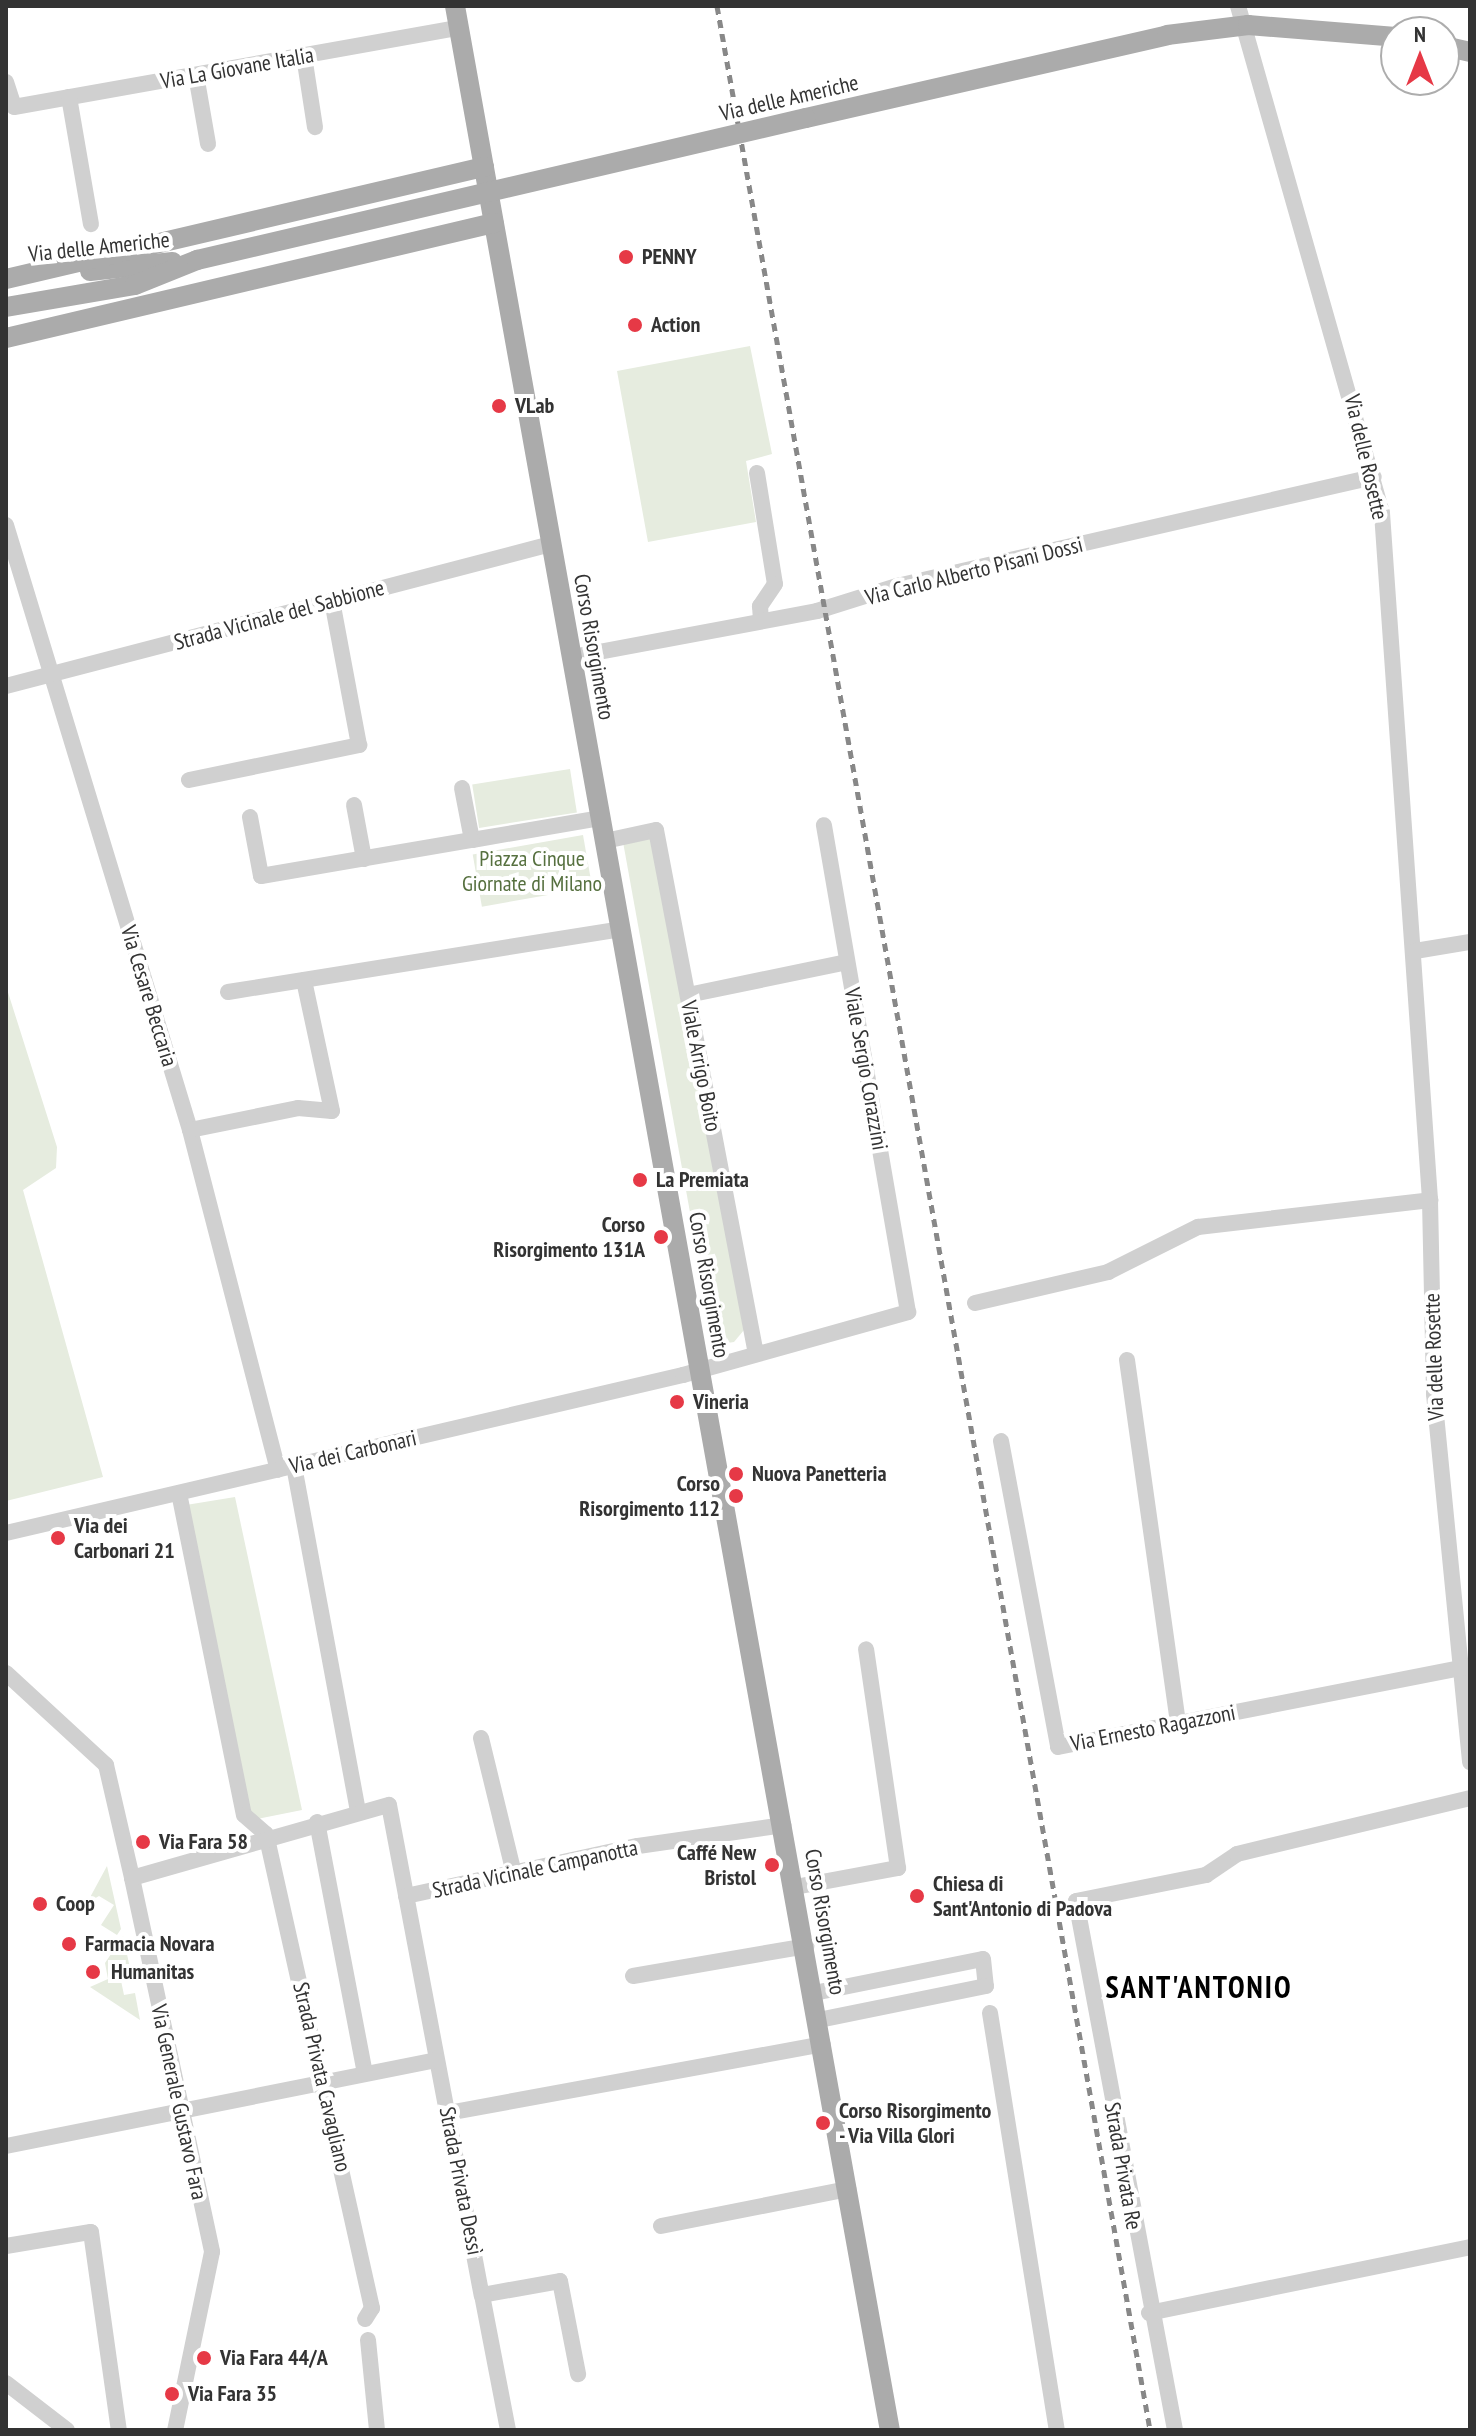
<!DOCTYPE html>
<meta charset="utf-8">
<style>
body{margin:0}
#map{position:relative;width:1476px;height:2436px;overflow:hidden;background:#fff;font-family:"PT Sans Narrow",sans-serif}
div>[style]{position:absolute}
.green>*{inset:0;background:#e6ecdf;transform-origin:0 0}
.minor>*{height:16px;margin:-8px;padding:0 8px;transform-origin:8px;border-radius:8px;background:#d0d0d0}
.major>*{height:20px;margin:-10px;padding:0 10px;transform-origin:10px;border-radius:10px;background:#ababab}
.rail>*{height:5px;margin-top:-2.5px;transform-origin:0;background:repeating-linear-gradient(90deg,#888 0 8px,transparent 0 14px)}
.major-bridge>*{height:20px;margin:-10px;padding:0 10px;transform-origin:10px;border-radius:10px;background:#ababab}
.dots>*{width:22px;height:22px;translate:-50% -50%;box-sizing:border-box;border:4px solid #fff;border-radius:50%}
span{translate:-50% -50%;white-space:nowrap;text-align:center;line-height:1.15;-webkit-text-stroke:8px #fff;paint-order:stroke}
.street-label{font-size:22px;color:#333}
.poi-label{font-size:22px;color:#333;font-weight:700}
.left{translate:0 -50%;text-align:left}
.right{translate:-100% -50%;text-align:right}
.park-label{font-size:22px;color:#56703f}
.district-label{font-size:30px;color:#000;font-weight:700;letter-spacing:2px}
.frame{position:absolute;inset:0;border:8px solid #333;pointer-events:none}
.north{position:absolute;left:1380px;top:16px;width:80px;height:80px;box-sizing:border-box;background:#fff;border:2px solid #adadad;border-radius:50%;rotate:0deg;font-size:22px;font-weight:700;line-height:32px;text-align:center;color:#333}
.north::after{content:'';display:block;margin:auto;width:28px;height:36px;background:#e63946;clip-path:polygon(50% 0,100% 100%,50% 72%,0 100%)}
</style>
<div id="map">
<div class="green">
<div style="clip-path:polygon(750px 346px,772px 454px,746px 461px,756px 522px,648px 542px,617px 371px)"></div>
<div style="left:570px;top:769px;width:44px;height:99px;rotate:81deg"></div>
<div style="left:583px;top:835px;width:53px;height:112px;rotate:80deg"></div>
<div style="clip-path:polygon(647px 837px,655px 841px,744px 1330px,734px 1342px,714px 1345px,623px 842px)"></div>
<div style="clip-path:polygon(6px 986px,57px 1147px,56px 1168px,23px 1190px,103px 1477px,6px 1501px)"></div>
<div style="clip-path:polygon(235px 1497px,302px 1810px,257px 1819px,249px 1809px,186px 1505px)"></div>
<div style="clip-path:polygon(107px 1866px,121px 1929px,117px 1935px,101px 1925px,114px 1905px,99px 1896px,87px 1903px)"></div>
<div style="clip-path:polygon(123px 1936px,130px 1968px,119px 1971px,124px 1995px,135px 1993px,140px 2020px,90px 1987px,108px 1979px,105px 1963px)"></div>
</div>
<div class="minor">
<div style="left:1238px;top:6px;width:527px;rotate:74.14deg"></div>
<div style="left:1382px;top:513px;width:689px;rotate:86deg"></div>
<div style="left:1430px;top:1200px;width:194px;rotate:88.8deg"></div>
<div style="left:1434px;top:1394px;width:370px;rotate:84.4deg"></div>
<div style="left:304px;top:56px;width:72px;rotate:81.2deg"></div>
<div style="left:196px;top:75px;width:70px;rotate:80.1deg"></div>
<div style="left:6px;top:82px;width:26px;rotate:72deg"></div>
<div style="left:14px;top:107px;width:452px;rotate:-10.1deg"></div>
<div style="left:69px;top:97px;width:129px;rotate:80.2deg"></div>
<div style="left:757px;top:473px;width:112px;rotate:80.8deg"></div>
<div style="left:775px;top:584px;width:27px;rotate:124deg"></div>
<div style="left:760px;top:606px;width:15px;rotate:86deg"></div>
<div style="left:6px;top:525px;width:632px;rotate:73.08deg"></div>
<div style="left:190px;top:1130px;width:351px;rotate:75.5deg"></div>
<div style="left:572px;top:657px;width:249px;rotate:-10.6deg"></div>
<div style="left:817px;top:611px;width:84px;rotate:-17.4deg"></div>
<div style="left:897px;top:586px;width:489px;rotate:-12.9deg"></div>
<div style="left:6px;top:686px;width:563px;rotate:-14.6deg"></div>
<div style="left:189px;top:780px;width:174px;rotate:-11.6deg"></div>
<div style="left:359px;top:745px;width:147px;rotate:-100.6deg"></div>
<div style="left:462px;top:788px;width:53px;rotate:79.1deg"></div>
<div style="left:472px;top:840px;width:131px;rotate:-9.7deg"></div>
<div style="left:354px;top:805px;width:55px;rotate:79.5deg"></div>
<div style="left:250px;top:817px;width:60px;rotate:79.4deg"></div>
<div style="left:261px;top:876px;width:214px;rotate:-9.7deg"></div>
<div style="left:605px;top:841px;width:52px;rotate:-12.2deg"></div>
<div style="left:656px;top:830px;width:533px;rotate:79.2deg"></div>
<div style="left:1415px;top:951px;width:56px;rotate:-9.3deg"></div>
<div style="left:228px;top:992px;width:398px;rotate:-9.1deg"></div>
<div style="left:688px;top:995px;width:162px;rotate:-11.7deg"></div>
<div style="left:190px;top:1130px;width:110px;rotate:-11.5deg"></div>
<div style="left:298px;top:1108px;width:34px;rotate:5deg"></div>
<div style="left:332px;top:1111px;width:134px;rotate:-102.1deg"></div>
<div style="left:975px;top:1303px;width:137px;rotate:-13.1deg"></div>
<div style="left:1108px;top:1272px;width:101px;rotate:-26.6deg"></div>
<div style="left:1198px;top:1227px;width:234px;rotate:-6.6deg"></div>
<div style="left:1127px;top:1360px;width:367px;rotate:82deg"></div>
<div style="left:1001px;top:1441px;width:311px;rotate:79.4deg"></div>
<div style="left:1058px;top:1747px;width:420px;rotate:-11.1deg"></div>
<div style="left:294px;top:1466px;width:352px;rotate:79.5deg"></div>
<div style="left:179px;top:1493px;width:328px;rotate:78.6deg"></div>
<div style="left:244px;top:1815px;width:29px;rotate:41deg"></div>
<div style="left:6px;top:1533px;width:695px;rotate:-13.14deg"></div>
<div style="left:683px;top:1375px;width:234px;rotate:-15.6deg"></div>
<div style="left:908px;top:1312px;width:494px;rotate:-99.8deg"></div>
<div style="left:6px;top:1673px;width:136px;rotate:42.6deg"></div>
<div style="left:106px;top:1765px;width:116px;rotate:77deg"></div>
<div style="left:132px;top:1878px;width:382px;rotate:77.9deg"></div>
<div style="left:212px;top:2252px;width:182px;rotate:101.7deg"></div>
<div style="left:481px;top:1738px;width:139px;rotate:76.3deg"></div>
<div style="left:317px;top:1822px;width:256px;rotate:79.2deg"></div>
<div style="left:266px;top:1834px;width:486px;rotate:77.4deg"></div>
<div style="left:372px;top:2308px;width:13px;rotate:122deg"></div>
<div style="left:132px;top:1878px;width:267px;rotate:-15.9deg"></div>
<div style="left:389px;top:1805px;width:499px;rotate:79.3deg"></div>
<div style="left:482px;top:2295px;width:79px;rotate:-10.2deg"></div>
<div style="left:560px;top:2281px;width:95px;rotate:79deg"></div>
<div style="left:795px;top:1887px;width:105px;rotate:-10.5deg"></div>
<div style="left:898px;top:1868px;width:221px;rotate:-98.3deg"></div>
<div style="left:406px;top:1896px;width:237px;rotate:-12.2deg"></div>
<div style="left:638px;top:1846px;width:147px;rotate:-8.2deg"></div>
<div style="left:633px;top:1976px;width:176px;rotate:-9.8deg"></div>
<div style="left:814px;top:1993px;width:172px;rotate:-11.4deg"></div>
<div style="left:983px;top:1959px;width:27px;rotate:84deg"></div>
<div style="left:986px;top:1986px;width:170px;rotate:168.5deg"></div>
<div style="left:990px;top:2013px;width:422px;rotate:80.9deg"></div>
<div style="left:448px;top:2113px;width:381px;rotate:-10.4deg"></div>
<div style="left:6px;top:2146px;width:439px;rotate:-11.3deg"></div>
<div style="left:661px;top:2226px;width:191px;rotate:-11.2deg"></div>
<div style="left:6px;top:2246px;width:86px;rotate:-9.4deg"></div>
<div style="left:91px;top:2232px;width:200px;rotate:82deg"></div>
<div style="left:482px;top:2295px;width:137px;rotate:79.1deg"></div>
<div style="left:1149px;top:2313px;width:328px;rotate:-11.6deg"></div>
<div style="left:368px;top:2340px;width:90px;rotate:84.3deg"></div>
<div style="left:6px;top:2383px;width:77px;rotate:37.6deg"></div>
<div style="left:1175px;top:2430px;width:538px;rotate:-100.6deg"></div>
<div style="left:1076px;top:1901px;width:133px;rotate:-11.3deg"></div>
<div style="left:1206px;top:1875px;width:37px;rotate:-34deg"></div>
<div style="left:1237px;top:1854px;width:240px;rotate:-13.5deg"></div>
</div>
<div class="major">
<div style="left:455px;top:6px;width:2463px;rotate:79.83deg"></div>
<div style="left:1444px;top:46px;width:27px;rotate:13deg"></div>
<div style="left:806px;top:118px;width:370px;rotate:-12.9deg"></div>
<div style="left:1167px;top:35px;width:82px;rotate:-7deg"></div>
<div style="left:1248px;top:25px;width:148px;rotate:4.6deg"></div>
<div style="left:90px;top:271px;width:83px;rotate:-6.2deg"></div>
<div style="left:6px;top:279px;width:491px;rotate:-13.2deg"></div>
<div style="left:6px;top:307px;width:131px;rotate:-9.7deg"></div>
<div style="left:135px;top:285px;width:67px;rotate:-22deg"></div>
<div style="left:6px;top:338px;width:501px;rotate:-13.26deg"></div>
</div>
<div class="rail">
<div style="left:717px;top:6px;width:2462px;rotate:79.87deg"></div>
</div>
<div class="major-bridge">
<div style="left:197px;top:260px;width:625px;rotate:-13.13deg"></div>
</div>
<div class="dots">
<div style="left:626px;top:257px;background:#e63946"></div>
<div style="left:635px;top:325px;background:#e63946"></div>
<div style="left:499px;top:406px;background:#e63946"></div>
<div style="left:640px;top:1180px;background:#e63946"></div>
<div style="left:661px;top:1237px;background:#e63946"></div>
<div style="left:677px;top:1402px;background:#e63946"></div>
<div style="left:736px;top:1474px;background:#e63946"></div>
<div style="left:736px;top:1496px;background:#e63946"></div>
<div style="left:58px;top:1538px;background:#e63946"></div>
<div style="left:143px;top:1842px;background:#e63946"></div>
<div style="left:772px;top:1865px;background:#e63946"></div>
<div style="left:917px;top:1896px;background:#e63946"></div>
<div style="left:40px;top:1904px;background:#e63946"></div>
<div style="left:69px;top:1944px;background:#e63946"></div>
<div style="left:93px;top:1972px;background:#e63946"></div>
<div style="left:823px;top:2123px;background:#e63946"></div>
<div style="left:204px;top:2358px;background:#e63946"></div>
<div style="left:172px;top:2394px;background:#e63946"></div>
</div>
<div class="street-label">
<span style="left:237px;top:68px;rotate:-10deg">Via La Giovane Italia</span>
<span style="left:789px;top:98px;rotate:-13deg">Via delle Americhe</span>
<span style="left:99px;top:247px;rotate:-6deg">Via delle Americhe</span>
<span style="left:1366px;top:457px;rotate:77deg">Via delle Rosette</span>
<span style="left:974px;top:571px;rotate:-14deg">Via Carlo Alberto Pisani Dossi</span>
<span style="left:279px;top:615px;rotate:-15deg">Strada Vicinale del Sabbione</span>
<span style="left:594px;top:647px;rotate:80deg">Corso Risorgimento</span>
<span style="left:149px;top:996px;rotate:73deg">Via Cesare Beccaria</span>
<span style="left:701px;top:1066px;rotate:79deg">Viale Arrigo Boito</span>
<span style="left:866px;top:1069px;rotate:80deg">Viale Sergio Corazzini</span>
<span style="left:709px;top:1285px;rotate:80deg">Corso Risorgimento</span>
<span style="left:1434px;top:1357px;rotate:-92deg">Via delle Rosette</span>
<span style="left:353px;top:1452px;rotate:-13deg">Via dei Carbonari</span>
<span style="left:1153px;top:1728px;rotate:-11deg">Via Ernesto Ragazzoni</span>
<span style="left:535px;top:1869px;rotate:-12deg">Strada Vicinale Campanotta</span>
<span style="left:825px;top:1922px;rotate:80deg">Corso Risorgimento</span>
<span style="left:322px;top:2077px;rotate:77deg">Strada Privata Cavagliano</span>
<span style="left:179px;top:2102px;rotate:78deg">Via Generale Gustavo Fara</span>
<span style="left:1123px;top:2166px;rotate:80deg">Strada Privata Re</span>
<span style="left:461px;top:2181px;rotate:79deg">Strada Privata Dessì</span>
</div>
<div class="poi-label">
<span class="left" style="left:642px;top:257px">PENNY</span>
<span class="left" style="left:651px;top:325px">Action</span>
<span class="left" style="left:515px;top:406px">VLab</span>
<span class="left" style="left:656px;top:1180px">La Premiata</span>
<span class="right" style="left:645px;top:1237px">Corso<br>Risorgimento 131A</span>
<span class="left" style="left:693px;top:1402px">Vineria</span>
<span class="left" style="left:752px;top:1474px">Nuova Panetteria</span>
<span class="right" style="left:720px;top:1496px">Corso<br>Risorgimento 112</span>
<span class="left" style="left:74px;top:1538px">Via dei<br>Carbonari 21</span>
<span class="left" style="left:159px;top:1842px">Via Fara 58</span>
<span class="right" style="left:756px;top:1865px">Caffé New<br>Bristol</span>
<span class="left" style="left:933px;top:1896px">Chiesa di<br>Sant'Antonio di Padova</span>
<span class="left" style="left:56px;top:1904px">Coop</span>
<span class="left" style="left:85px;top:1944px">Farmacia Novara</span>
<span class="left" style="left:111px;top:1972px">Humanitas</span>
<span class="left" style="left:839px;top:2123px">Corso Risorgimento<br>- Via Villa Glori</span>
<span class="left" style="left:220px;top:2358px">Via Fara 44/A</span>
<span class="left" style="left:188px;top:2394px">Via Fara 35</span>
</div>
<div class="park-label">
<span style="left:532px;top:871px">Piazza Cinque<br>Giornate di Milano</span>
</div>
<div class="district-label">
<span style="left:1199px;top:1987px">SANT'ANTONIO</span>
</div>
<div class="frame"></div>
<div class="north">N</div>
</div>
